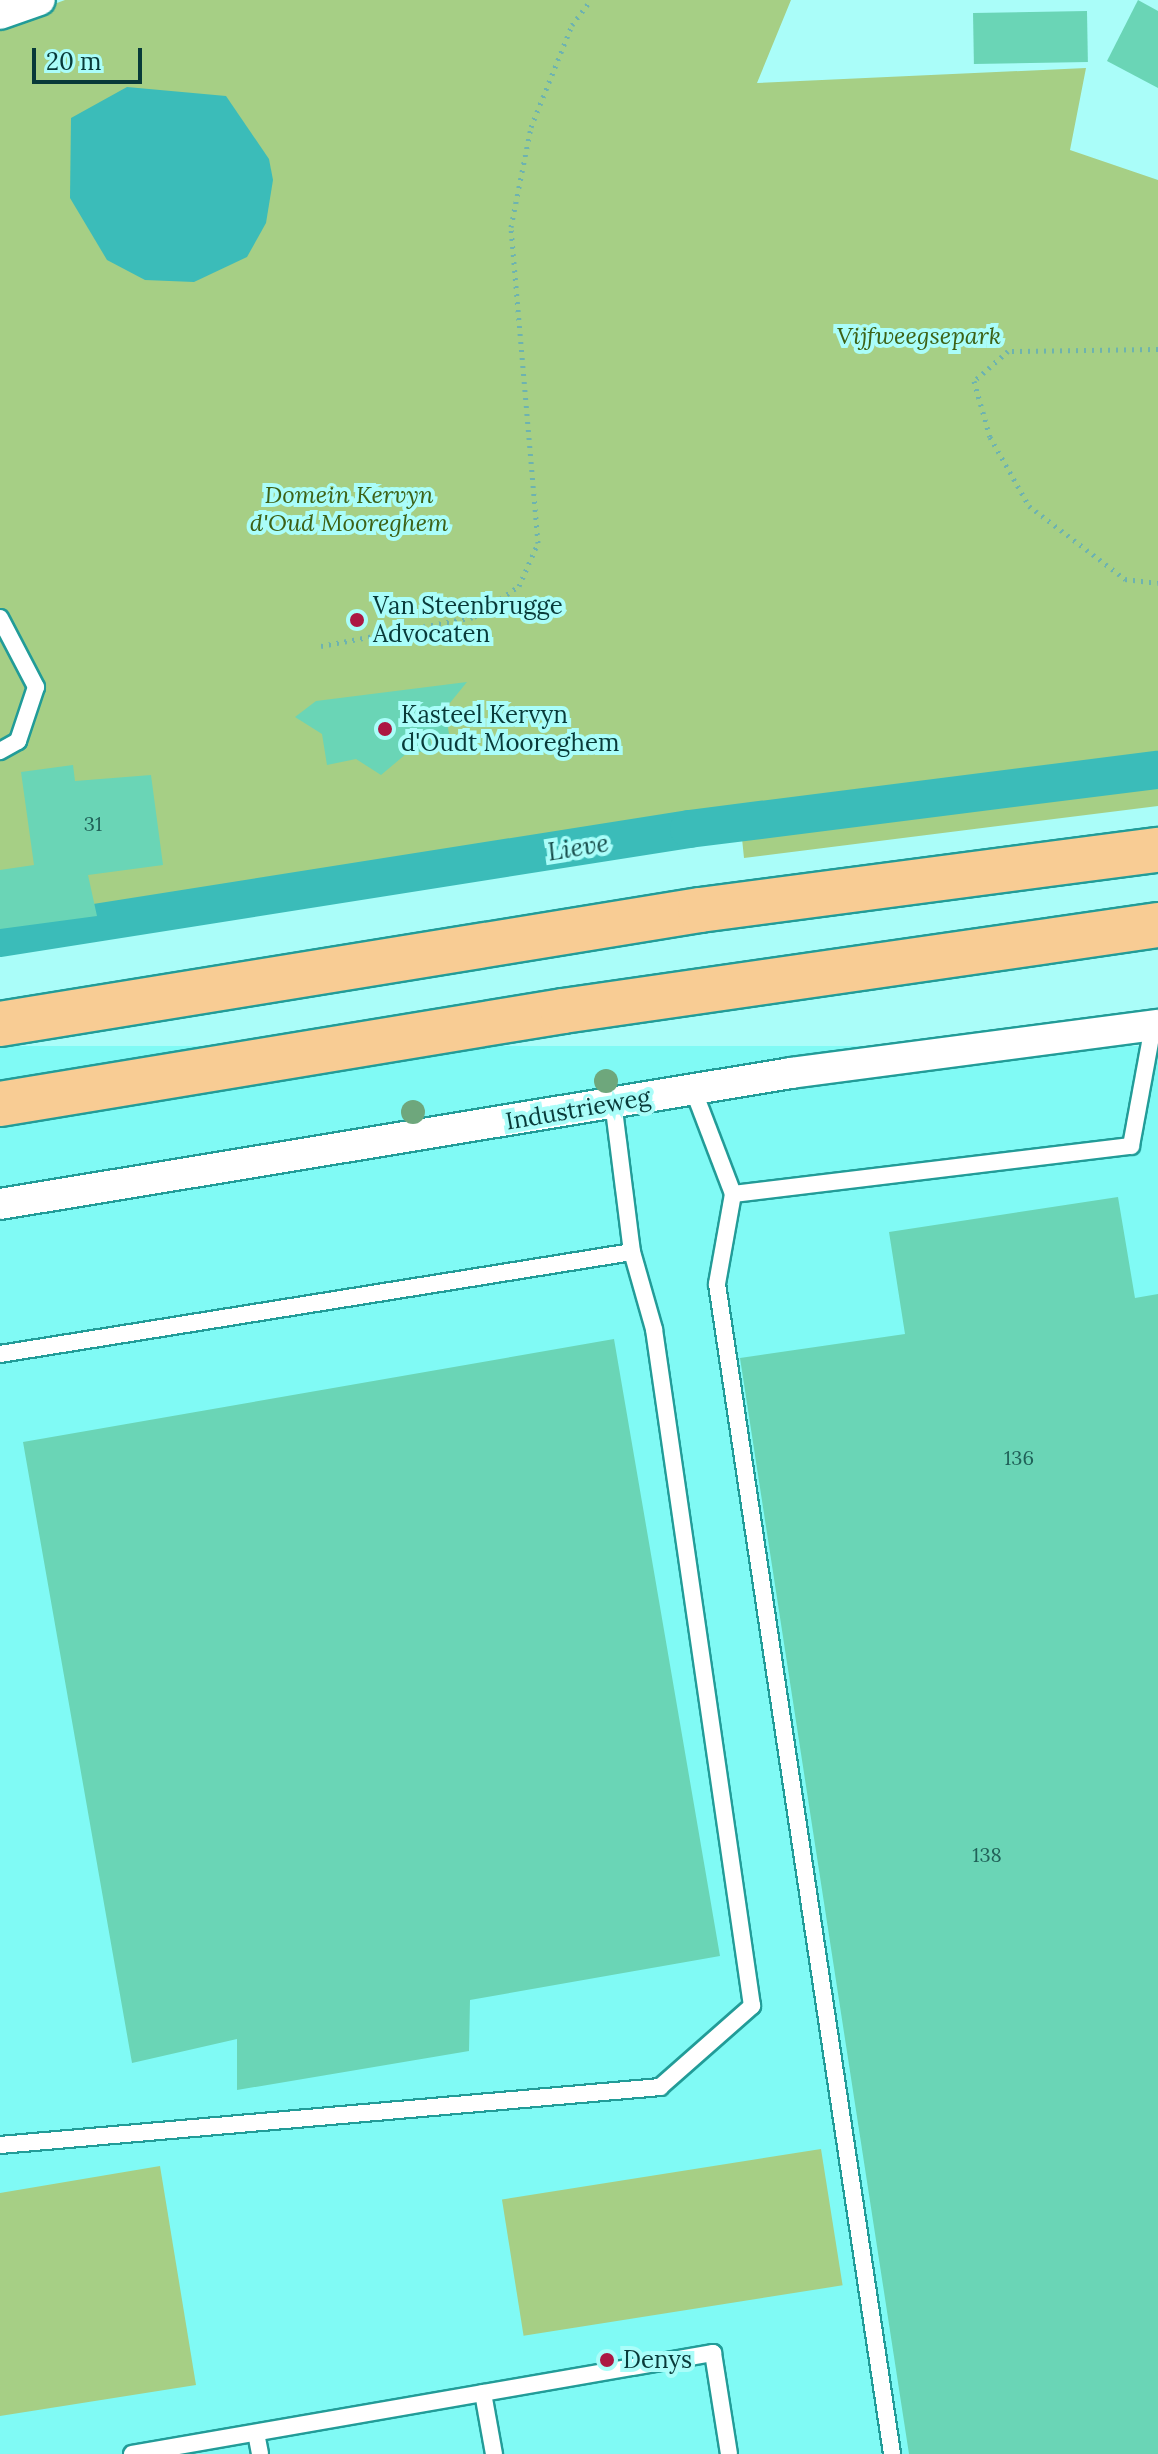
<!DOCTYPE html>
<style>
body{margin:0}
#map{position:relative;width:1158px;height:2454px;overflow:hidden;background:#aafdf9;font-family:Lora,serif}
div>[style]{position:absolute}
.built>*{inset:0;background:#80faf5;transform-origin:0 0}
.green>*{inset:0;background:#a6cf85;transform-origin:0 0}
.water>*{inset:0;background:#3bbcb9}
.canal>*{height:38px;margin:-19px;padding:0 19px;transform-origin:19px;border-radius:19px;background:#3bbcb9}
.building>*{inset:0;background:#6ad5b6;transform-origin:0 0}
.path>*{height:5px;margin-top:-2.5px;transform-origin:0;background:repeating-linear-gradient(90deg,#6db3b0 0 2px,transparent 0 8px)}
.roads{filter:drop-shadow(2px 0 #229c98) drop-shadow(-2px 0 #229c98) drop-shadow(0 2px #229c98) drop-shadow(0 -2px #229c98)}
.service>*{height:16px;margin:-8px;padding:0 8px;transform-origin:8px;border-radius:8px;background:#fff}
.minor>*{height:30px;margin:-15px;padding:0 15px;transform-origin:15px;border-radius:15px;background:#fff}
.trunk>*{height:44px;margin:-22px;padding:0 22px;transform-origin:22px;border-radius:22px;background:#f8cc94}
.trees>*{width:24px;height:24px;margin:-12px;border-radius:50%;background:#6ea77c}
.dots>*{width:22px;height:22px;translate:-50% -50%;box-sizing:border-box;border:4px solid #aafdf9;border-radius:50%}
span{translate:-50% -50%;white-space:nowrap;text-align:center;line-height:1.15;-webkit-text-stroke:8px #aafdf9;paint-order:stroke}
.number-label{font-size:20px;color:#206158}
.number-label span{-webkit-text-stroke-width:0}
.park-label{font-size:24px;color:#3d6115;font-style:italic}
.poi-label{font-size:24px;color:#083a39}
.left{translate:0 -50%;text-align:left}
.street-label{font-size:24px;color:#083a39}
.water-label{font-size:26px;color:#174d4b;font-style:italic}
.scale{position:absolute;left:32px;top:48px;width:110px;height:36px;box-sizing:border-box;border:4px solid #083a39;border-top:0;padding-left:10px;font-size:24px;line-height:28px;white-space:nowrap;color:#083a39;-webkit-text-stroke:6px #aafdf9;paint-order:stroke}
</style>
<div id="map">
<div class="built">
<i style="left:1158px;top:1046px;width:1408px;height:1172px;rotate:90deg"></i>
</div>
<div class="green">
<i style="clip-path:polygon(65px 0,791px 0,757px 83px,1086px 68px,1070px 150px,1158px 180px,1158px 806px,744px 858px,739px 809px,0 923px,0 24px)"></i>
<i style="left:821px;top:2149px;width:138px;height:323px;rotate:81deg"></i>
<i style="clip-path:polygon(160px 2166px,196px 2385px,0 2416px,0 2193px)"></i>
</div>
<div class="water">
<i style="clip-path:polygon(127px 87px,226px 96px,269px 159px,273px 180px,266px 223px,247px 257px,194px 282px,145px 280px,107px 260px,70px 198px,71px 118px)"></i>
</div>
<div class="canal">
<i style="left:0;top:938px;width:698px;rotate:-8.99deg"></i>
<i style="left:689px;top:829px;width:473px;rotate:-7.2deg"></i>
</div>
<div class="building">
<i style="clip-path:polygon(1138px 0,1158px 11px,1158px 88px,1107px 61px)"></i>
<i style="left:1087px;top:11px;width:51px;height:114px;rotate:89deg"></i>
<i style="clip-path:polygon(467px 682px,445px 709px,449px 734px,430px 737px,432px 750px,406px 754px,381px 775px,356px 759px,327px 765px,322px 734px,295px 717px,316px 701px)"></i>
<i style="clip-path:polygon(73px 765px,75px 781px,151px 775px,163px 865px,88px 875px,97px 916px,0 929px,0 870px,34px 865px,21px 772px)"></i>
<i style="clip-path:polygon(1118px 1197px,1135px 1298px,1158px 1294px,1158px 2454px,909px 2454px,740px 1358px,905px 1334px,889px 1232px)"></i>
<i style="clip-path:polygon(614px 1339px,720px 1956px,470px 2000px,469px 2051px,237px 2090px,237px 2039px,132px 2063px,23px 1442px)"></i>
</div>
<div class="path">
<i style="left:1158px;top:349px;width:150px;rotate:179.2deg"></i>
<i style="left:1008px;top:351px;width:45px;rotate:138.6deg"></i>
<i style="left:974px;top:381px;width:58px;rotate:74.1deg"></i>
<i style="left:990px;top:437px;width:79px;rotate:60.5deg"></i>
<i style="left:1029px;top:506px;width:121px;rotate:37.2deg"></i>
<i style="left:1125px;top:579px;width:33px;rotate:7deg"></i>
<i style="left:321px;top:646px;width:156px;rotate:-10.7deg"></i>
<i style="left:474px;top:617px;width:55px;rotate:-34.6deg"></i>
<i style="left:519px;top:586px;width:47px;rotate:-66.2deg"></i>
<i style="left:538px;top:543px;width:317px;rotate:-94.9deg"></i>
<i style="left:511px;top:227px;width:102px;rotate:-78.7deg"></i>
<i style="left:531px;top:127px;width:110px;rotate:-68.1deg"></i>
<i style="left:572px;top:25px;width:31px;rotate:-53deg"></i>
</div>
<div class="roads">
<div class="service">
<i style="left:0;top:618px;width:78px;rotate:62.4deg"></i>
<i style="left:36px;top:687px;width:57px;rotate:108.4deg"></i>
<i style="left:18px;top:741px;width:21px;rotate:151deg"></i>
<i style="left:693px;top:1089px;width:112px;rotate:69.1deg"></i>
<i style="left:733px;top:1194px;width:401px;rotate:-6.9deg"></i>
<i style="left:1131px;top:1146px;width:122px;rotate:-79.6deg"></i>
<i style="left:733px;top:1194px;width:91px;rotate:100.1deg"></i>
<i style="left:717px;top:1284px;width:1183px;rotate:81.49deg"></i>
<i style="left:0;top:1354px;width:640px;rotate:-9.17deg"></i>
<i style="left:632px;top:1252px;width:151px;rotate:-97.2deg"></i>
<i style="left:0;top:2145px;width:663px;rotate:-5.02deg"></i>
<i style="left:660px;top:2087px;width:123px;rotate:-41.4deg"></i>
<i style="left:752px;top:2006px;width:684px;rotate:-98.24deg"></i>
<i style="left:654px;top:1329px;width:80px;rotate:-105.9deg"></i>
<i style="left:483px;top:2393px;width:62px;rotate:79.8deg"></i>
<i style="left:256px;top:2433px;width:21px;rotate:79deg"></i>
<i style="left:132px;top:2454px;width:590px;rotate:-9.86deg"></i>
<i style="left:713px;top:2353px;width:102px;rotate:81deg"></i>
</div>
<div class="minor">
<i style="left:0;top:14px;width:42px;rotate:-19.3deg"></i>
<i style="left:0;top:1204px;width:802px;rotate:-9.4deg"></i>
<i style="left:791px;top:1073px;width:370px;rotate:-7.5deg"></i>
</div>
<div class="trunk">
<i style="left:0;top:1024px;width:709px;rotate:-9.25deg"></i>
<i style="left:700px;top:910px;width:462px;rotate:-7.5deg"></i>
<i style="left:0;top:1104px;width:571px;rotate:-9.38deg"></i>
<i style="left:563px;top:1011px;width:601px;rotate:-8.22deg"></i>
</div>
</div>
<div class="trees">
<i style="left:606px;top:1081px"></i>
<i style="left:413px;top:1112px"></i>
</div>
<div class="dots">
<i style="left:357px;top:620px;background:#ac1742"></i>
<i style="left:385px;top:729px;background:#ac1742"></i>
<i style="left:607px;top:2360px;background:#ac1742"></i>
</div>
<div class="number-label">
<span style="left:93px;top:823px">31</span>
<span style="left:1019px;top:1457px">136</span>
<span style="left:987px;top:1854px">138</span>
</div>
<div class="park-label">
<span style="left:919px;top:336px">Vijfweegsepark</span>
<span style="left:349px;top:509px">Domein Kervyn<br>d'Oud Mooreghem</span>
</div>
<div class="poi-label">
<span class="left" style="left:373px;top:620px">Van Steenbrugge<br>Advocaten</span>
<span class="left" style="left:401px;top:729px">Kasteel Kervyn<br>d'Oudt Mooreghem</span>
<span class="left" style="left:623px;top:2360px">Denys</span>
</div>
<div class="street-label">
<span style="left:578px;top:1109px;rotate:-10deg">Industrieweg</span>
</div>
<div class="water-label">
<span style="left:578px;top:847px;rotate:-9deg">Lieve</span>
</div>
<div class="scale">20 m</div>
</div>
